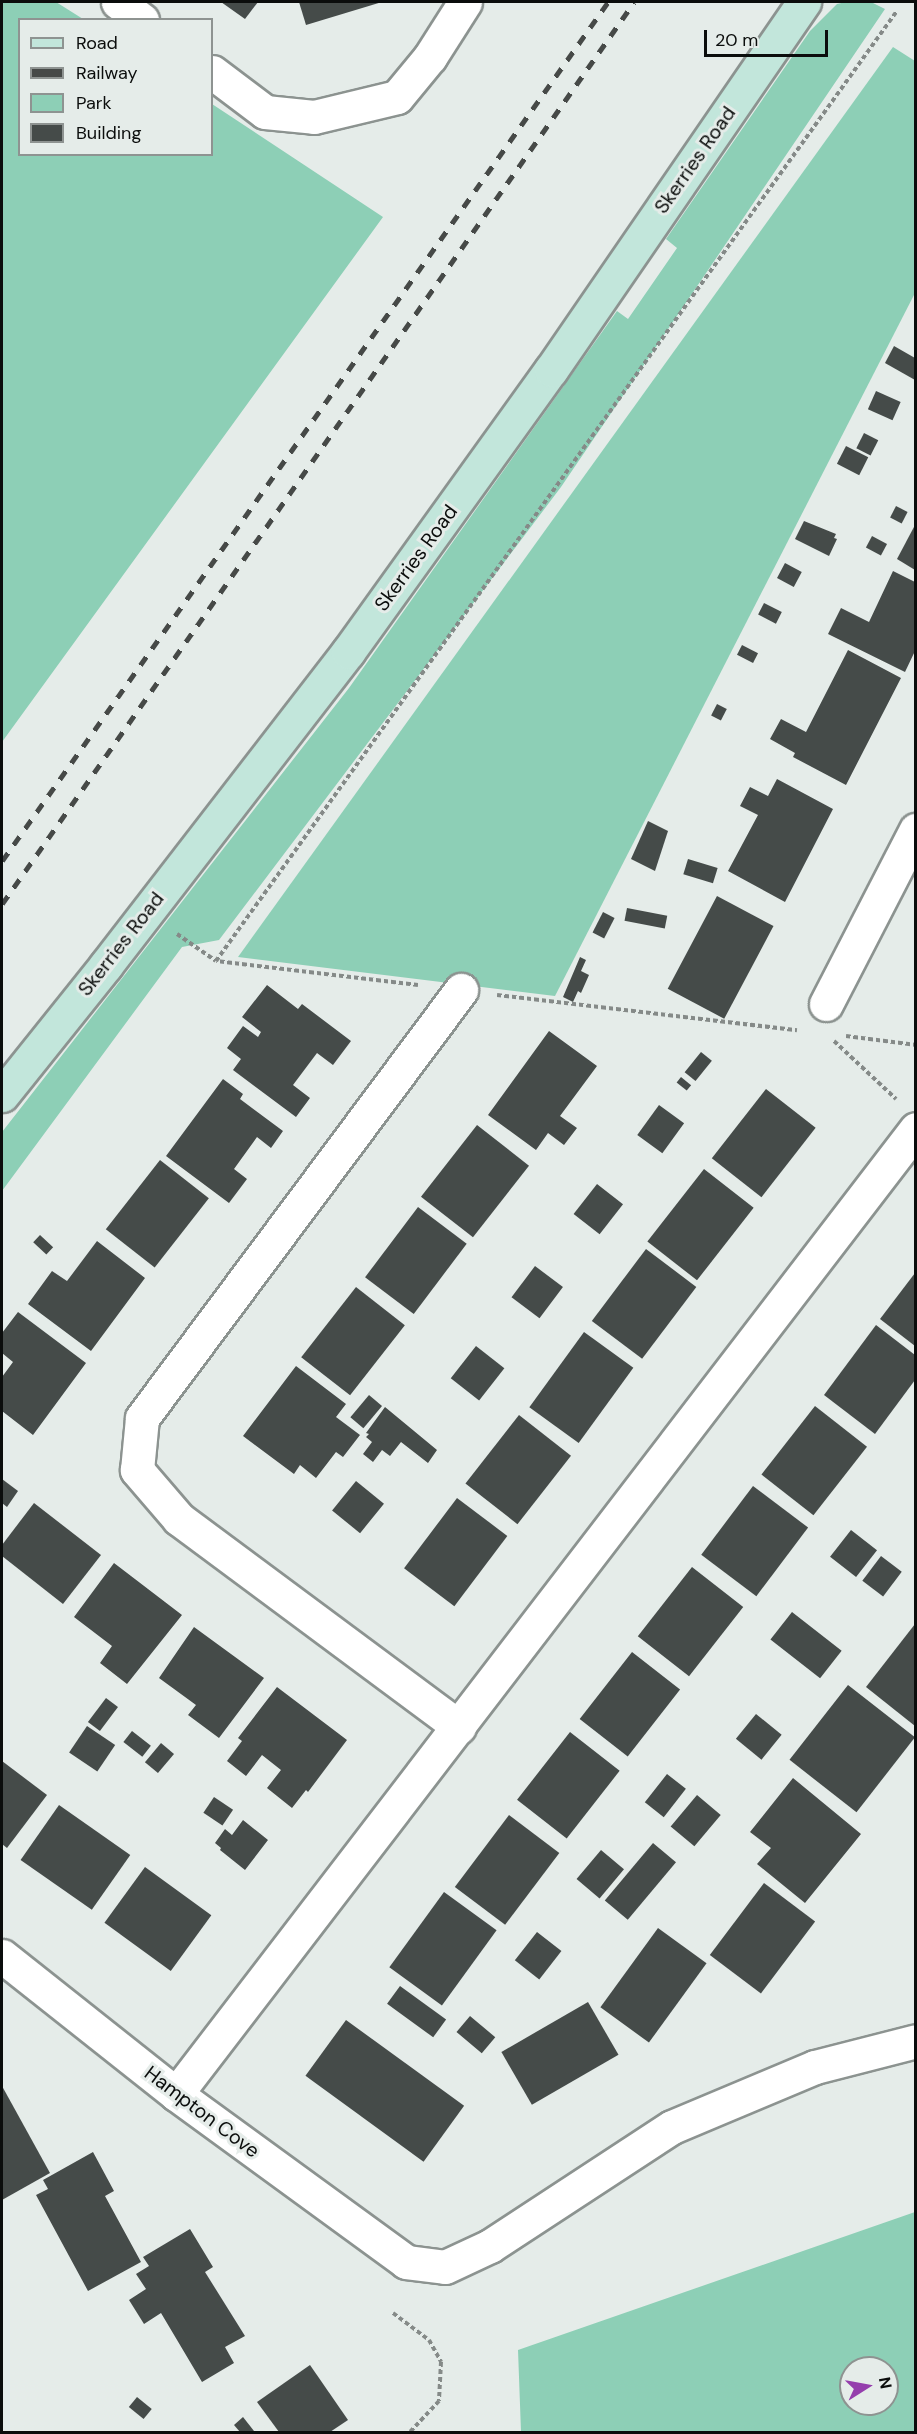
<!DOCTYPE html>
<style>
body{margin:0}
#map{position:relative;width:917px;height:2434px;overflow:hidden;background:#e5ece9;font-family:"DM Sans",sans-serif}
div>[style]{position:absolute}
.green>*{inset:0;background:#8dcfb6}
.building>*{inset:0;background:#454b49;transform-origin:0 0}
.path>*{height:4px;margin-top:-2px;transform-origin:0;background:repeating-linear-gradient(90deg,#858a88 0 4.5px,transparent 0 7.5px)}
.roads{filter:drop-shadow(2px 0 #8c9390) drop-shadow(-2px 0 #8c9390) drop-shadow(0 2px #8c9390) drop-shadow(0 -2px #8c9390)}
.street>*{height:33px;margin:-16.5px;padding:0 16.5px;transform-origin:16.5px;border-radius:16.5px;background:#fff}
.secondary>*{height:33px;margin:-16.5px;padding:0 16.5px;transform-origin:16.5px;border-radius:16.5px;background:#c2e6db}
.rail>*{height:4.5px;margin-top:-2.25px;transform-origin:0;background:repeating-linear-gradient(90deg,#464947 0 10px,transparent 0 20px)}
span{translate:-50% -50%;white-space:nowrap;text-align:center;line-height:1.15;-webkit-text-stroke:6px #e5ece9;paint-order:stroke}
.street-label{font-size:20px;color:#0b0d0c}
.frame{position:absolute;inset:0;border:3px solid #0b0d0c;pointer-events:none}
.legend{position:absolute;left:18px;top:18px;width:195px;height:138px;box-sizing:border-box;background:#e5ece9;border:2px solid #8e9391;margin:0;padding:8px 10px;list-style:none;font-size:18px;color:#0b0d0c}
.legend li{display:flex;align-items:center;gap:12px;height:30px}
.legend b{width:30px;border:2px solid #8e9391}
.north{position:absolute;left:839px;top:2356px;width:60px;height:60px;box-sizing:border-box;background:#e5ece9;border:2px solid #8e9391;border-radius:50%;rotate:79deg;font-size:16px;font-weight:700;line-height:24px;text-align:center;color:#0b0d0c}
.north::after{content:'';display:block;margin:auto;width:21px;height:27px;background:#953fad;clip-path:polygon(50% 0,100% 100%,50% 72%,0 100%)}
.scale{position:absolute;left:704px;top:30px;width:124px;height:27px;box-sizing:border-box;border:3px solid #0b0d0c;border-top:0;padding-left:8px;font-size:18px;line-height:21px;white-space:nowrap;color:#0b0d0c;-webkit-text-stroke:4px #e5ece9;paint-order:stroke}
</style>
<div id="map">
<div class="green">
<i style="clip-path:polygon(2px 2px,56px 2px,83px 19px,20px 20px,20px 154px,212px 154px,212px 104px,383px 217px,2px 742px)"></i>
<i style="clip-path:polygon(846px 2px,871px 2px,885px 9px,561px 487px,219px 940px,182px 947px,2px 1191px,2px 1132px,349px 688px,617px 311px,628px 319px,677px 248px,666px 239px,810px 31px,837px 4px)"></i>
<i style="clip-path:polygon(893px 47px,915px 61px,915px 293px,555px 996px,238px 957px)"></i>
<i style="clip-path:polygon(evenodd,915px 2212px,915px 2432px,521px 2432px,518px 2350px,915px 2212px,851px 2368px,887px 2368px,887px 2404px,851px 2404px,851px 2368px)"></i>
</div>
<div class="building">
<i style="clip-path:polygon(221px 2px,258px 2px,245px 19px)"></i>
<i style="clip-path:polygon(299px 2px,382px 2px,306px 25px)"></i>
<i style="clip-path:polygon(894px 346px,915px 358px,915px 380px,885px 363px)"></i>
<i style="left:876px;top:391px;width:27px;height:20px;rotate:24deg"></i>
<i style="left:864px;top:433px;width:16px;height:17px;rotate:27deg"></i>
<i style="left:846px;top:446px;width:25px;height:20px;rotate:27deg"></i>
<i style="left:896px;top:506px;width:13px;height:13px;rotate:27deg"></i>
<i style="clip-path:polygon(804px 521px,836px 534px,834px 538px,837px 539px,829px 556px,795px 539px)"></i>
<i style="clip-path:polygon(915px 525px,915px 570px,897px 559px)"></i>
<i style="left:872px;top:536px;width:17px;height:13px;rotate:28deg"></i>
<i style="left:785px;top:563px;width:19px;height:17px;rotate:28deg"></i>
<i style="clip-path:polygon(893px 571px,915px 582px,915px 651px,905px 672px,828px 634px,841px 608px,869px 622px)"></i>
<i style="left:764px;top:603px;width:20px;height:13px;rotate:27deg"></i>
<i style="left:742px;top:645px;width:18px;height:11px;rotate:27deg"></i>
<i style="clip-path:polygon(848px 650px,901px 678px,846px 785px,793px 757px,795px 753px,770px 739px,781px 719px,806px 732px)"></i>
<i style="left:717px;top:704px;width:11px;height:13px;rotate:27deg"></i>
<i style="clip-path:polygon(777px 779px,833px 809px,785px 902px,728px 871px,758px 815px,740px 806px,750px 787px,768px 796px)"></i>
<i style="clip-path:polygon(648px 821px,668px 831px,655px 871px,631px 859px)"></i>
<i style="left:688px;top:859px;width:31px;height:16px;rotate:17deg"></i>
<i style="left:717px;top:896px;width:64px;height:105px;rotate:28deg"></i>
<i style="left:627px;top:908px;width:41px;height:13px;rotate:11deg"></i>
<i style="left:603px;top:912px;width:13px;height:23px;rotate:27deg"></i>
<i style="clip-path:polygon(580px 957px,586px 960px,581px 971px,589px 975px,581px 993px,578px 991px,573px 1002px,563px 997px)"></i>
<i style="clip-path:polygon(267px 985px,298px 1009px,302px 1004px,351px 1041px,333px 1065px,317px 1053px,293px 1085px,310px 1098px,296px 1117px,233px 1070px,241px 1059px,227px 1048px,243px 1026px,258px 1037px,261px 1032px,242px 1017px)"></i>
<i style="clip-path:polygon(549px 1031px,597px 1066px,560px 1116px,577px 1128px,564px 1145px,548px 1133px,536px 1150px,488px 1115px)"></i>
<i style="left:701px;top:1052px;width:14px;height:26px;rotate:39deg"></i>
<i style="left:681px;top:1077px;width:13px;height:7px;rotate:39deg"></i>
<i style="clip-path:polygon(223px 1079px,243px 1094px,240px 1099px,283px 1131px,271px 1148px,257px 1137px,234px 1169px,247px 1179px,229px 1203px,166px 1156px)"></i>
<i style="left:766px;top:1089px;width:63px;height:88px;rotate:38deg"></i>
<i style="left:659px;top:1105px;width:31px;height:37px;rotate:36deg"></i>
<i style="left:477px;top:1125px;width:66px;height:91px;rotate:38deg"></i>
<i style="left:160px;top:1160px;width:62px;height:88px;rotate:38deg"></i>
<i style="left:704px;top:1169px;width:63px;height:92px;rotate:38deg"></i>
<i style="left:597px;top:1184px;width:33px;height:38px;rotate:38deg"></i>
<i style="left:418px;top:1207px;width:61px;height:88px;rotate:37deg"></i>
<i style="left:40px;top:1235px;width:18px;height:10px;rotate:43deg"></i>
<i style="clip-path:polygon(97px 1241px,145px 1278px,91px 1351px,28px 1304px,52px 1271px,67px 1281px)"></i>
<i style="left:646px;top:1249px;width:63px;height:90px;rotate:37deg"></i>
<i style="left:535px;top:1266px;width:35px;height:39px;rotate:37deg"></i>
<i style="clip-path:polygon(915px 1273px,915px 1346px,880px 1319px)"></i>
<i style="left:356px;top:1287px;width:62px;height:89px;rotate:38deg"></i>
<i style="clip-path:polygon(18px 1312px,86px 1363px,33px 1435px,2px 1411px,2px 1377px,13px 1362px,2px 1353px,2px 1333px)"></i>
<i style="clip-path:polygon(876px 1325px,915px 1355px,915px 1380px,875px 1434px,824px 1395px)"></i>
<i style="left:584px;top:1332px;width:61px;height:93px;rotate:36deg"></i>
<i style="left:476px;top:1346px;width:36px;height:41px;rotate:38deg"></i>
<i style="clip-path:polygon(296px 1366px,346px 1404px,336px 1417px,360px 1435px,343px 1457px,336px 1452px,316px 1478px,300px 1465px,294px 1474px,243px 1436px)"></i>
<i style="left:369px;top:1395px;width:17px;height:29px;rotate:40deg"></i>
<i style="left:815px;top:1406px;width:66px;height:87px;rotate:38deg"></i>
<i style="clip-path:polygon(385px 1407px,437px 1450px,428px 1463px,401px 1442px,390px 1456px,382px 1450px,373px 1462px,363px 1454px,372px 1442px,366px 1437px,369px 1434px,366px 1433px)"></i>
<i style="left:519px;top:1415px;width:66px;height:87px;rotate:38deg"></i>
<i style="clip-path:polygon(2px 1479px,18px 1491px,7px 1507px,2px 1503px)"></i>
<i style="left:356px;top:1481px;width:36px;height:38px;rotate:39deg"></i>
<i style="left:753px;top:1486px;width:69px;height:86px;rotate:37deg"></i>
<i style="left:457px;top:1498px;width:63px;height:88px;rotate:37deg"></i>
<i style="clip-path:polygon(34px 1503px,101px 1555px,63px 1604px,2px 1556px,2px 1545px)"></i>
<i style="left:851px;top:1530px;width:33px;height:34px;rotate:38deg"></i>
<i style="left:881px;top:1556px;width:26px;height:31px;rotate:37deg"></i>
<i style="clip-path:polygon(114px 1563px,182px 1615px,127px 1684px,100px 1663px,112px 1646px,74px 1617px)"></i>
<i style="left:692px;top:1567px;width:65px;height:88px;rotate:38deg"></i>
<i style="left:792px;top:1612px;width:63px;height:35px;rotate:38deg"></i>
<i style="clip-path:polygon(915px 1624px,915px 1726px,866px 1687px)"></i>
<i style="clip-path:polygon(194px 1627px,264px 1678px,219px 1738px,188px 1715px,196px 1705px,159px 1678px)"></i>
<i style="left:632px;top:1652px;width:61px;height:85px;rotate:38deg"></i>
<i style="left:848px;top:1685px;width:85px;height:95px;rotate:38deg"></i>
<i style="clip-path:polygon(277px 1687px,347px 1740px,308px 1792px,306px 1790px,292px 1808px,267px 1788px,281px 1770px,262px 1755px,246px 1776px,227px 1761px,242px 1741px,238px 1738px)"></i>
<i style="left:106px;top:1698px;width:15px;height:30px;rotate:37deg"></i>
<i style="left:756px;top:1714px;width:33px;height:32px;rotate:39deg"></i>
<i style="left:87px;top:1726px;width:34px;height:32px;rotate:34deg"></i>
<i style="left:132px;top:1731px;width:24px;height:14px;rotate:38deg"></i>
<i style="left:570px;top:1732px;width:63px;height:86px;rotate:38deg"></i>
<i style="left:161px;top:1743px;width:17px;height:25px;rotate:40deg"></i>
<i style="clip-path:polygon(2px 1761px,47px 1795px,7px 1848px,2px 1844px)"></i>
<i style="left:667px;top:1774px;width:24px;height:36px;rotate:38deg"></i>
<i style="clip-path:polygon(793px 1778px,861px 1834px,805px 1903px,757px 1864px,771px 1848px,750px 1832px)"></i>
<i style="left:697px;top:1795px;width:31px;height:41px;rotate:40deg"></i>
<i style="left:214px;top:1797px;width:23px;height:19px;rotate:34deg"></i>
<i style="left:59px;top:1805px;width:87px;height:67px;rotate:35deg"></i>
<i style="left:509px;top:1815px;width:63px;height:90px;rotate:37deg"></i>
<i style="clip-path:polygon(243px 1820px,268px 1840px,245px 1870px,220px 1850px,221px 1848px,215px 1843px,225px 1829px,232px 1835px)"></i>
<i style="left:653px;top:1843px;width:30px;height:75px;rotate:40deg"></i>
<i style="left:601px;top:1850px;width:30px;height:38px;rotate:40deg"></i>
<i style="left:145px;top:1867px;width:82px;height:69px;rotate:36deg"></i>
<i style="left:764px;top:1883px;width:64px;height:90px;rotate:37deg"></i>
<i style="left:444px;top:1892px;width:65px;height:93px;rotate:36deg"></i>
<i style="left:658px;top:1928px;width:60px;height:98px;rotate:36deg"></i>
<i style="left:537px;top:1932px;width:31px;height:36px;rotate:38deg"></i>
<i style="left:400px;top:1986px;width:57px;height:22px;rotate:36deg"></i>
<i style="left:588px;top:2002px;width:61px;height:100px;rotate:60deg"></i>
<i style="left:470px;top:2016px;width:33px;height:21px;rotate:40deg"></i>
<i style="left:346px;top:2020px;width:146px;height:69px;rotate:36deg"></i>
<i style="clip-path:polygon(2px 2086px,50px 2173px,2px 2200px)"></i>
<i style="clip-path:polygon(93px 2152px,114px 2191px,105px 2196px,141px 2262px,88px 2291px,36px 2195px,48px 2189px,43px 2180px)"></i>
<i style="clip-path:polygon(190px 2229px,213px 2267px,205px 2272px,245px 2336px,225px 2347px,234px 2363px,202px 2382px,161px 2313px,144px 2324px,129px 2300px,146px 2289px,136px 2274px,149px 2266px,143px 2257px)"></i>
<i style="clip-path:polygon(310px 2365px,348px 2420px,330px 2432px,279px 2432px,257px 2402px)"></i>
<i style="left:137px;top:2397px;width:19px;height:13px;rotate:39deg"></i>
<i style="clip-path:polygon(243px 2417px,254px 2431px,253px 2432px,240px 2432px,234px 2425px)"></i>
</div>
<div class="path">
<i style="left:177px;top:934px;width:47px;rotate:34.7deg"></i>
<i style="left:418px;top:985px;width:203px;rotate:-173.2deg"></i>
<i style="left:216px;top:961px;width:1169px;rotate:-54.37deg"></i>
<i style="left:497px;top:995px;width:302px;rotate:6.7deg"></i>
<i style="left:846px;top:1036px;width:71px;rotate:7.3deg"></i>
<i style="left:834px;top:1041px;width:85px;rotate:43.1deg"></i>
<i style="left:393px;top:2313px;width:45px;rotate:36.9deg"></i>
<i style="left:429px;top:2340px;width:25px;rotate:61deg"></i>
<i style="left:441px;top:2362px;width:39px;rotate:93deg"></i>
<i style="left:439px;top:2401px;width:42px;rotate:133.1deg"></i>
</div>
<div class="roads">
<div class="street">
<i style="left:118px;top:2px;width:30px;rotate:37deg"></i>
<i style="left:212px;top:72px;width:66px;rotate:37deg"></i>
<i style="left:265px;top:112px;width:49px;rotate:5.8deg"></i>
<i style="left:314px;top:117px;width:85px;rotate:-13.5deg"></i>
<i style="left:397px;top:97px;width:52px;rotate:-50.5deg"></i>
<i style="left:430px;top:57px;width:65px;rotate:-57.5deg"></i>
<i style="left:826px;top:1004px;width:196px;rotate:-62.7deg"></i>
<i style="left:459px;top:1727px;width:349px;rotate:-143.4deg"></i>
<i style="left:179px;top:1519px;width:65px;rotate:-130.6deg"></i>
<i style="left:137px;top:1470px;width:52px;rotate:-84.5deg"></i>
<i style="left:142px;top:1418px;width:534px;rotate:-53.3deg"></i>
<i style="left:2px;top:1956px;width:222px;rotate:38.4deg"></i>
<i style="left:176px;top:2094px;width:285px;rotate:36.1deg"></i>
<i style="left:406px;top:2262px;width:39px;rotate:7deg"></i>
<i style="left:445px;top:2267px;width:50px;rotate:-25deg"></i>
<i style="left:490px;top:2246px;width:217px;rotate:-33.2deg"></i>
<i style="left:672px;top:2127px;width:155px;rotate:-22.8deg"></i>
<i style="left:815px;top:2067px;width:104px;rotate:-14.4deg"></i>
<i style="left:176px;top:2094px;width:1216px;rotate:-52.52deg"></i>
</div>
<div class="secondary">
<i style="left:2px;top:1095px;width:166px;rotate:-51.3deg"></i>
<i style="left:106px;top:965px;width:396px;rotate:-52.3deg"></i>
<i style="left:348px;top:652px;width:347px;rotate:-54.3deg"></i>
<i style="left:551px;top:370px;width:447px;rotate:-55.5deg"></i>
</div>
</div>
<div class="rail">
<i style="left:2px;top:861px;width:1051px;rotate:-54.8deg"></i>
<i style="left:2px;top:904px;width:1101px;rotate:-54.98deg"></i>
</div>
<div class="street-label">
<span style="left:695px;top:160px;rotate:-55deg">Skerries Road</span>
<span style="left:416px;top:558px;rotate:-54deg">Skerries Road</span>
<span style="left:121px;top:944px;rotate:-52deg">Skerries Road</span>
<span style="left:202px;top:2112px;rotate:37deg">Hampton Cove</span>
</div>
<div class="frame"></div>
<ul class="legend">
<li><b style="height:8px;background:#c2e6db"></b>Road</li>
<li><b style="height:8px;background:#464947"></b>Railway</li>
<li><b style="height:16px;background:#8dcfb6"></b>Park</li>
<li><b style="height:16px;background:#454b49"></b>Building</li>
</ul>
<div class="north">N</div>
<div class="scale">20 m</div>
</div>
